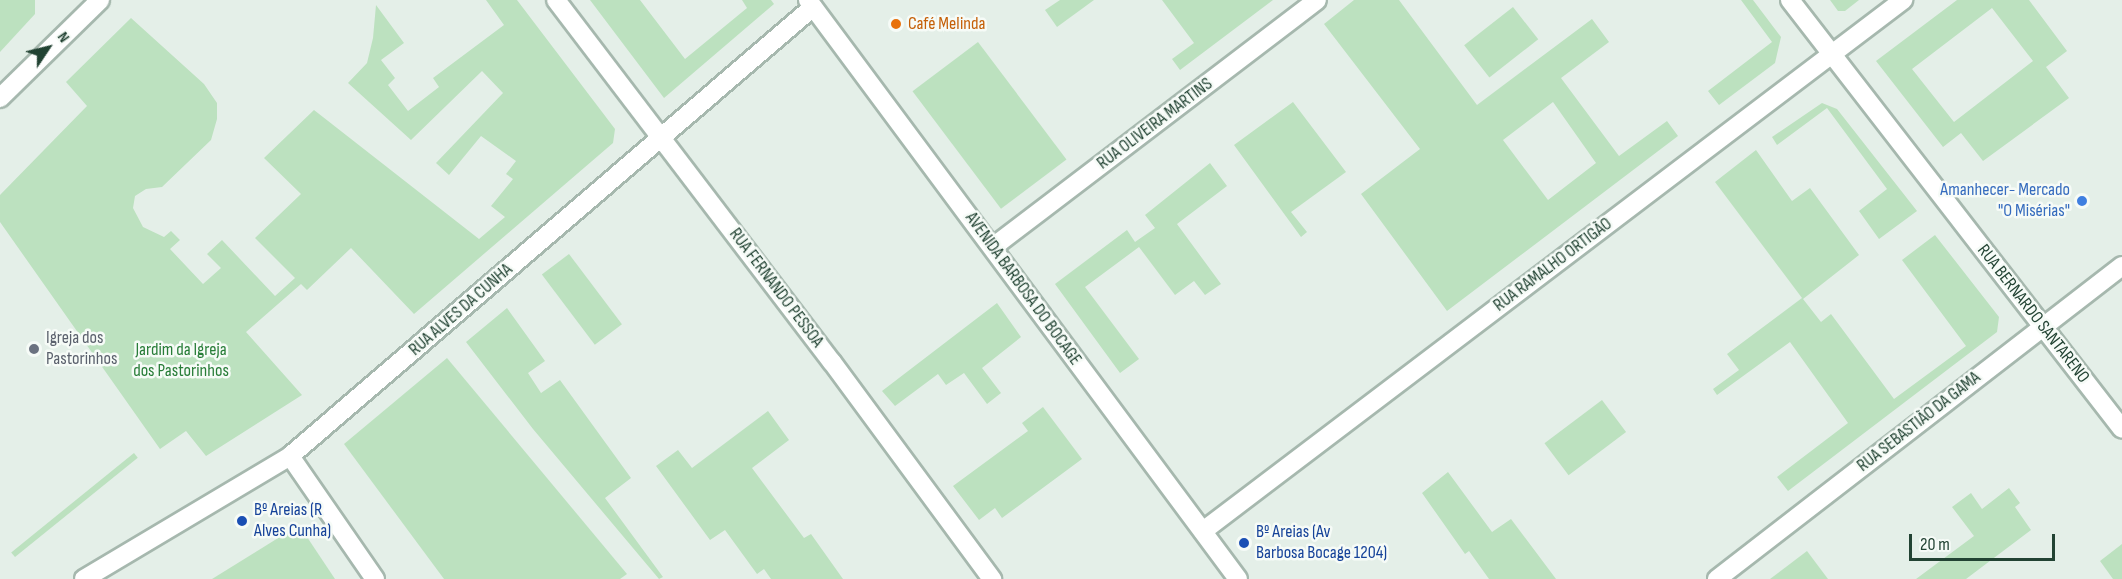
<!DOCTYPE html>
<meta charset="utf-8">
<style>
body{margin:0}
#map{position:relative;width:2122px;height:579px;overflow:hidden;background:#e4efe8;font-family:"Sofia Sans Condensed",sans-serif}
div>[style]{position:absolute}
.green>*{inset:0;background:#bce1bf;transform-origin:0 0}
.roads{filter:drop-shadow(2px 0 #a6b8ae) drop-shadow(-2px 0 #a6b8ae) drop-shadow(0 2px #a6b8ae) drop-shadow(0 -2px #a6b8ae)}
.minor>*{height:18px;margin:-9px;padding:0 9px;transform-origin:9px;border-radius:9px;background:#fff}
.dots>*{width:16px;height:16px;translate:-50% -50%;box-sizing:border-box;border:3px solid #f6fbf7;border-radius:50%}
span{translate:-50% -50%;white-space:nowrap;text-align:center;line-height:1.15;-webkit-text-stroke:5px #f6fbf7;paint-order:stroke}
.food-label{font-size:18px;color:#c56008}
.left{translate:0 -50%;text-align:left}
.street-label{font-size:18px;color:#224333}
.shop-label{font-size:18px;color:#366cbe}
.right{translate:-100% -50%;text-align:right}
.worship-label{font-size:18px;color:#5b616d}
.park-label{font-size:18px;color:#287d38}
.transit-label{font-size:18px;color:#164399}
.north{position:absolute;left:18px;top:18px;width:60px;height:60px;-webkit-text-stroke:4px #f6fbf7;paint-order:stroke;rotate:55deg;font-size:16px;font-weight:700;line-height:24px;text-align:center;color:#224333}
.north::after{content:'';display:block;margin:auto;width:21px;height:27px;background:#224333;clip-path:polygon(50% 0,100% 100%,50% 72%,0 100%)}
.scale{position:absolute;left:1909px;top:534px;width:146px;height:27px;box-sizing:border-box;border:3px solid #224333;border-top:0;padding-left:8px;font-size:18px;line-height:21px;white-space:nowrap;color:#224333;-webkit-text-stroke:4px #f6fbf7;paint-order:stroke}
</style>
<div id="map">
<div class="green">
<i style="clip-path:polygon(0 0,35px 0,35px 14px,0 52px)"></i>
<i style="clip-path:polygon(486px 0,517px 0,615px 129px,613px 143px,414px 314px,351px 248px,307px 290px,301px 284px,246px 332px,302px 395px,206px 456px,186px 431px,160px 449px,0 222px,0 195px,87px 106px,66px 82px,131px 18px,204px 84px,217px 103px,217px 119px,211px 140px,162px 187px,146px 189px,135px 196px,133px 208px,143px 227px,164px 237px,171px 231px,180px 240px,170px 249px,203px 284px,221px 268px,207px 254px,222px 240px,275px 296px,295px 278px,255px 238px,301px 194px,264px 158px,314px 110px,479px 239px,505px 217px,491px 206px,513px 179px,506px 174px,516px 161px,481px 136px,449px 175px,436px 163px,503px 93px,482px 71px,411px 140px,348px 83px,367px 63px,373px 38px,376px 5px,404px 43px,381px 60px,395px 78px,388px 85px,408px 111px,439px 87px,433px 78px,504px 25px)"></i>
<i style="clip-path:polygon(590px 0,640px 0,685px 59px,747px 8px,742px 0,771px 0,774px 4px,664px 98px)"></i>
<i style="clip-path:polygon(1060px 0,1094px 0,1057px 27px,1045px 10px)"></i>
<i style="clip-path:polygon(1162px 0,1273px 0,1180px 70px,1172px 59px,1194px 43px)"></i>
<i style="clip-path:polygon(evenodd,1354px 0,1399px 0,1477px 105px,1592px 19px,1609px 42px,1561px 78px,1619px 156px,1667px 121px,1678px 136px,1447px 311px,1361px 194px,1420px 149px,1324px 24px,1354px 0,1553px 102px,1596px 163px,1548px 200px,1503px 140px,1553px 102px)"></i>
<i style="clip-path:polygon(1741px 0,1753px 0,1781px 37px,1775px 63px,1719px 105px,1708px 91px,1772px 42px)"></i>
<i style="clip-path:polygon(1830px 0,1859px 0,1845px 11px,1838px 11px)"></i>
<i style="clip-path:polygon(evenodd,1957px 0,2029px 0,2067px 51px,2046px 67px,2069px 98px,1983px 161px,1961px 133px,1943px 147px,1876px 61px,1957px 0,1992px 8px,2033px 61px,1954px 122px,1912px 69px,1992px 8px)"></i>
<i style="left:1513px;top:7px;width:41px;height:62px;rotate:52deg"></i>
<i style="left:978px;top:42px;width:147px;height:82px;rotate:53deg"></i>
<i style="clip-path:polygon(1293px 102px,1346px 172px,1291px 212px,1307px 232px,1301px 237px,1234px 145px)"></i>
<i style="clip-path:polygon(1822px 103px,1837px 109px,1917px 211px,1879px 239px,1859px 211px,1887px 189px,1827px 108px,1777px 145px,1772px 137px)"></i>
<i style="clip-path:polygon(1756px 150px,1792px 201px,1810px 188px,1859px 255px,1803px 299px,1821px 322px,1831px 314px,1894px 399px,1966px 346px,1902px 260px,1935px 235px,1999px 317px,1997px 332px,1788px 491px,1777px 477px,1848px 423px,1790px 342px,1717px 395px,1713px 389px,1739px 370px,1727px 354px,1802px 298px,1715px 182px)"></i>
<i style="clip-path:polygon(1210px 163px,1227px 186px,1177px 224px,1221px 284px,1205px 295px,1194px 281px,1175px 295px,1139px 247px,1085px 287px,1139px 359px,1120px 373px,1055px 284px,1127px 230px,1135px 242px,1155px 228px,1145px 215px)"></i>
<i style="left:569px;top:254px;width:88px;height:34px;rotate:53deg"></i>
<i style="clip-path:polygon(997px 303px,1021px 337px,982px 368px,1001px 393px,987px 404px,964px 373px,946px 385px,938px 374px,895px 406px,882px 391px)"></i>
<i style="clip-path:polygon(507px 308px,545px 361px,528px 373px,541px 393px,560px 380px,631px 478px,605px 498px,663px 577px,659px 579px,533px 429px,466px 342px)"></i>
<i style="clip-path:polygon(447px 358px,627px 574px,620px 579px,444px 579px,344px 444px)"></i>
<i style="left:1602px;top:400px;width:40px;height:72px;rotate:53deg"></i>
<i style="clip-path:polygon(1043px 407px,1082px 459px,1002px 518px,995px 508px,979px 520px,953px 486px,1028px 431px,1022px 423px)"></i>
<i style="clip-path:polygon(768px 411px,789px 440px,752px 468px,804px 538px,811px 534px,843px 579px,771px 579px,764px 569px,757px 574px,725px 530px,710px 540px,656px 466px,678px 450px,692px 468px)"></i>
<i style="left:134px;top:453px;width:6px;height:158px;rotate:51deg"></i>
<i style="clip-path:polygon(1448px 472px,1492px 532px,1511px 519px,1556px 579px,1489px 579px,1469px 551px,1465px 554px,1422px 493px)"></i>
<i style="clip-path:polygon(2009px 488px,2020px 503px,2015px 507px,2031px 530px,1966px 579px,1916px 579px,1974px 536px,1952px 507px,1971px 493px,1982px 509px)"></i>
<i style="clip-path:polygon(299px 525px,335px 579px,212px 579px)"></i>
<i style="clip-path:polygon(2122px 544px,2122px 579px,2113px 579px,2100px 561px)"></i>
<i style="clip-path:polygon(1807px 551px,1828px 579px,1770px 579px)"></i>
</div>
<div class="roads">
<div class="minor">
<i style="left:556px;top:0;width:455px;rotate:52.7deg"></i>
<i style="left:832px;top:362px;width:270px;rotate:53.6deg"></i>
<i style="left:808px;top:0;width:721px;rotate:53.4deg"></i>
<i style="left:1790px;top:0;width:542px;rotate:52.26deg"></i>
<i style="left:0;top:98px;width:140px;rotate:-44.4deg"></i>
<i style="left:993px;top:247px;width:407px;rotate:-37.3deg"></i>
<i style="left:290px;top:456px;width:150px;rotate:55.4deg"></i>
<i style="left:1203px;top:531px;width:879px;rotate:-37.18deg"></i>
<i style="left:84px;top:579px;width:240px;rotate:-30.8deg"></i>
<i style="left:290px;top:456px;width:689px;rotate:-40.65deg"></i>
<i style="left:1717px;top:579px;width:512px;rotate:-37.7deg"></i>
</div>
</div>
<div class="dots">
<i style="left:896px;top:24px;background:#e8710a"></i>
<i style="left:2082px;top:201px;background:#3f7fe0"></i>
<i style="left:34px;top:349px;background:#6b7280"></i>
<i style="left:242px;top:521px;background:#1a4fb4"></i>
<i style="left:1244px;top:543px;background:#1a4fb4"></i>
</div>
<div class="food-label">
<span class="left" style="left:908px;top:24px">Café Melinda</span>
</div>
<div class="street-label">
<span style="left:1155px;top:124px;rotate:-37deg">RUA OLIVEIRA MARTINS</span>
<span style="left:1553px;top:265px;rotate:-37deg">RUA RAMALHO ORTIGÃO</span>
<span style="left:776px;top:288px;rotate:53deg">RUA FERNANDO PESSOA</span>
<span style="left:1023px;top:289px;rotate:54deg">AVENIDA BARBOSA DO BOCAGE</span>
<span style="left:461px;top:310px;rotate:-41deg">RUA ALVES DA CUNHA</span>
<span style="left:2033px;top:314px;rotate:52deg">RUA BERNARDO SANTARENO</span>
<span style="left:1919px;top:422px;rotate:-38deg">RUA SEBASTIÃO DA GAMA</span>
</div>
<div class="shop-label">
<span class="right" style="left:2070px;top:201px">Amanhecer- Mercado<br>"O Misérias"</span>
</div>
<div class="worship-label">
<span class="left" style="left:46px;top:349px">Igreja dos<br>Pastorinhos</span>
</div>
<div class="park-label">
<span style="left:181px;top:361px">Jardim da Igreja<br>dos Pastorinhos</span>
</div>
<div class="transit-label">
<span class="left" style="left:254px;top:521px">Bº Areias (R<br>Alves Cunha)</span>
<span class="left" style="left:1256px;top:543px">Bº Areias (Av<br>Barbosa Bocage 1204)</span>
</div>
<div class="north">N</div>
<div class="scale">20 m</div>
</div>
